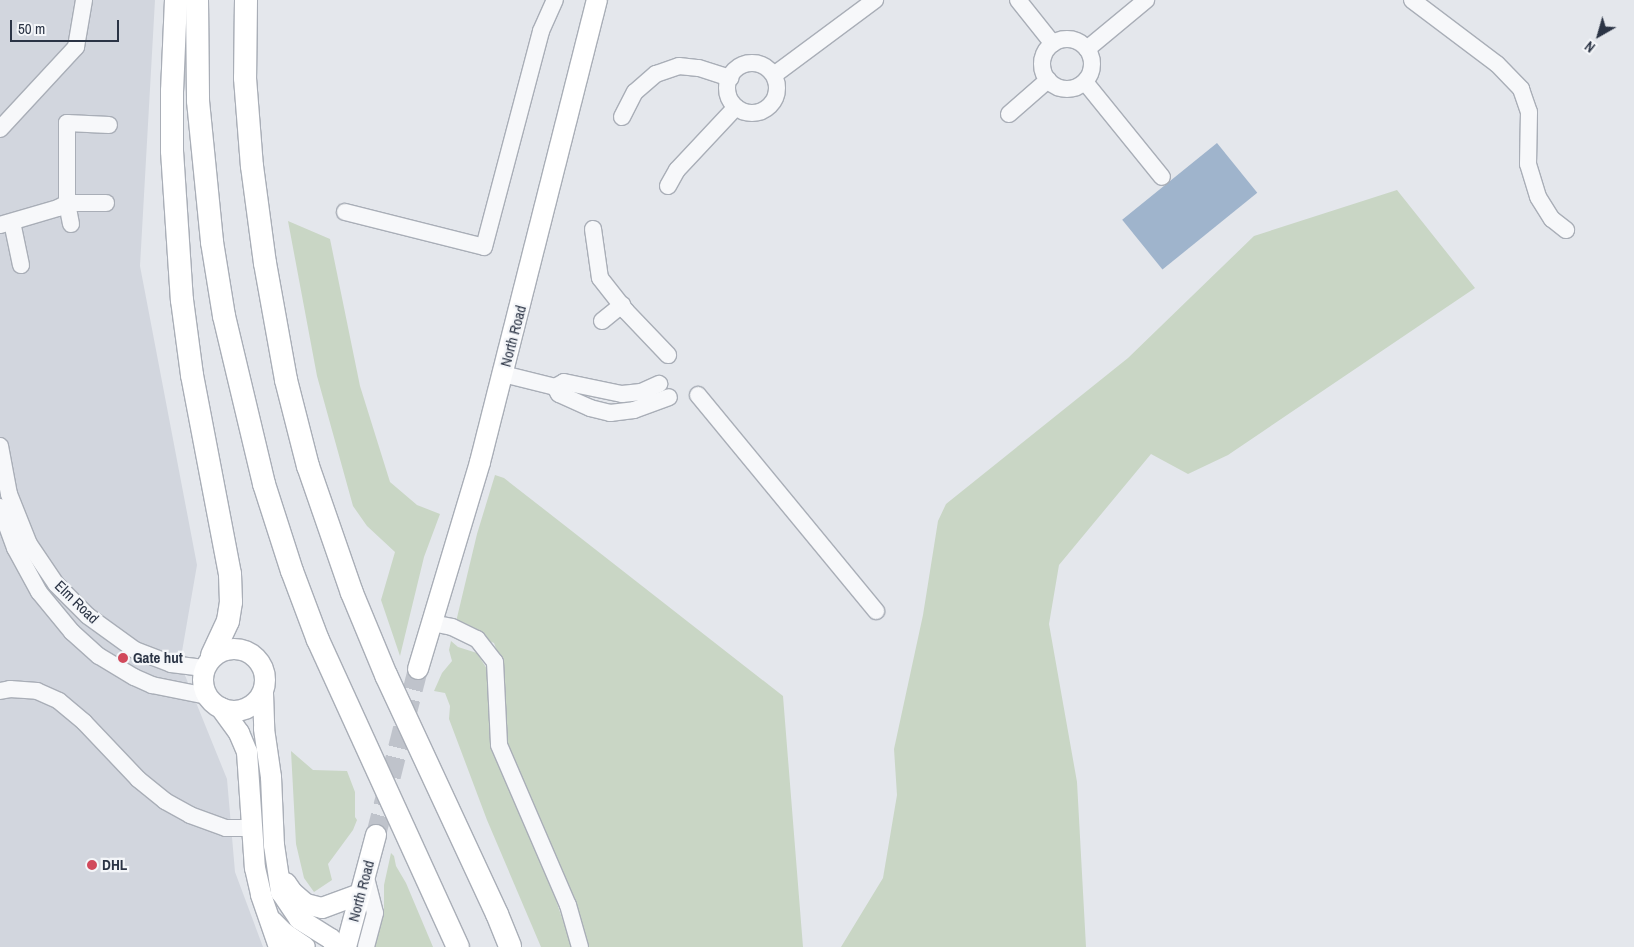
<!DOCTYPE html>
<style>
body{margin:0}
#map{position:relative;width:1634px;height:947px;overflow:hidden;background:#e4e7ec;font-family:"Archivo Narrow",sans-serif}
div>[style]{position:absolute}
.built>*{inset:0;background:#d2d6de}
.green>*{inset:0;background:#c9d6c5}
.water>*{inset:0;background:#9fb4cc;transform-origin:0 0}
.major-tunnel>*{height:20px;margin-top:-10px;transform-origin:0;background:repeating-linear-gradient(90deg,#bfc3cb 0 20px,transparent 0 30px)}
.roads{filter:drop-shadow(1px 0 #a9aeb7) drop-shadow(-1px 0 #a9aeb7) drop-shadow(0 1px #a9aeb7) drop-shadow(0 -1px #a9aeb7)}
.minor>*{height:16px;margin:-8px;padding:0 8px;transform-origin:8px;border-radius:8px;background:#f7f8fa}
.minor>.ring{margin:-8px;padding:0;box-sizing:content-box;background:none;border:16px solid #f7f8fa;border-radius:50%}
.major>*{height:20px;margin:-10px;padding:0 10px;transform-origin:10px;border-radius:10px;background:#fff}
.major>.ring{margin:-10px;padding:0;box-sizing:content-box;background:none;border:20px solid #fff;border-radius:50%}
.highway>*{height:22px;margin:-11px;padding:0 11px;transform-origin:11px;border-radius:11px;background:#fff}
.dots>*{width:14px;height:14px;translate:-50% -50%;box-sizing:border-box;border:2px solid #f4f6f9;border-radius:50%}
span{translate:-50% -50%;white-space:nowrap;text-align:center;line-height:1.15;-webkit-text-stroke:4.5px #f4f6f9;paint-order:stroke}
.street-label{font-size:15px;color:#2b3445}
.poi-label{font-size:15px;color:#2b3445;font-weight:700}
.left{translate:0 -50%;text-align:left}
.north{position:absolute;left:1574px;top:10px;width:50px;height:50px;-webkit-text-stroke:4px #f4f6f9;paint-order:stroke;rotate:218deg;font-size:14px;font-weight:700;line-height:20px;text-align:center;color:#2b3445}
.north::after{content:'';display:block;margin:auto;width:18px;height:22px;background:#2b3445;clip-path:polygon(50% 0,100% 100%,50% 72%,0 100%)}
.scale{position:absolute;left:10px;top:20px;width:109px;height:22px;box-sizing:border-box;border:2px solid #2b3445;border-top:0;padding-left:6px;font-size:15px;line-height:18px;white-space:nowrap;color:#2b3445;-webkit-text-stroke:4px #f4f6f9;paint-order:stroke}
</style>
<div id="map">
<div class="built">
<i style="clip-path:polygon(0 0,155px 0,140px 266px,197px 565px,180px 663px,227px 779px,235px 872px,263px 947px,0 947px)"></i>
</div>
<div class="green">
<i style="clip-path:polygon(1397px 190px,1475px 288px,1228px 455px,1188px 474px,1151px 454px,1059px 565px,1049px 624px,1077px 782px,1086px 947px,841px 947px,883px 878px,897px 795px,894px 749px,923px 615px,938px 521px,946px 504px,1128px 358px,1254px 236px)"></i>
<i style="clip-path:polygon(288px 221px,330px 239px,360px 386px,390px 482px,417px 505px,440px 514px,424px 557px,400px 656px,381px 600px,395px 552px,367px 526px,353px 506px,317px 376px)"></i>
<i style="clip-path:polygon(495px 475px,504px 478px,783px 696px,803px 947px,585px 947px,506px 746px,501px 663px,494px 643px,455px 626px,477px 534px)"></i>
<i style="clip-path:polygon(451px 641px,458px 647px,477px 653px,487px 669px,490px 708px,572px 947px,541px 947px,487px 820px,449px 719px,450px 706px,445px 693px,434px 691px,442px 673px,452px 661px,449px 650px)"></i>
<i style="clip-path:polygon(291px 751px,313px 770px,347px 771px,355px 792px,355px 817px,357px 820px,353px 830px,328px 864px,332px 880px,314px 892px,304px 878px,296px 844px)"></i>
<i style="clip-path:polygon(391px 853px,394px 856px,396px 866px,406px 883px,433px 947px,374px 947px,384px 910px,384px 885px)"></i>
</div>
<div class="water">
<i style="left:1217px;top:143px;width:64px;height:122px;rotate:51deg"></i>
</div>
<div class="major-tunnel">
<i style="left:376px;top:835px;width:171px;rotate:-75.8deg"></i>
</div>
<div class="roads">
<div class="minor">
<i style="left:1018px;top:0;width:56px;rotate:51.5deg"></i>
<i style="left:1412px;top:0;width:106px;rotate:37deg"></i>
<i style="left:1497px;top:64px;width:35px;rotate:46deg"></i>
<i style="left:1521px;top:89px;width:24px;rotate:71deg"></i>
<i style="left:1529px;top:112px;width:52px;rotate:91.1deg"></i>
<i style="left:1528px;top:164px;width:34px;rotate:73deg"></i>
<i style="left:1538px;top:197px;width:26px;rotate:58deg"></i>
<i style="left:1552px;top:219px;width:18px;rotate:38deg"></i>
<i class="ring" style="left:1042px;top:39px;width:34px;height:34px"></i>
<i style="left:1087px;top:49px;width:77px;rotate:-39.7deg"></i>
<i class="ring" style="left:727px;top:63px;width:34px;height:34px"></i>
<i style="left:774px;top:75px;width:126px;rotate:-36.6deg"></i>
<i style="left:1085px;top:82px;width:122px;rotate:51deg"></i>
<i style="left:1009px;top:114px;width:52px;rotate:-41.1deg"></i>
<i style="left:622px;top:117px;width:28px;rotate:-63deg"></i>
<i style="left:635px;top:92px;width:28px;rotate:-41deg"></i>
<i style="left:656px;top:74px;width:24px;rotate:-19deg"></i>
<i style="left:679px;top:66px;width:20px;rotate:6deg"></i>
<i style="left:699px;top:68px;width:33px;rotate:18deg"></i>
<i style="left:0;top:129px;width:112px;rotate:-47.2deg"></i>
<i style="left:76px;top:47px;width:48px;rotate:-80.3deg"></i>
<i style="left:668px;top:186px;width:18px;rotate:-61deg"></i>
<i style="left:677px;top:170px;width:86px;rotate:-46.9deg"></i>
<i style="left:345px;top:212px;width:143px;rotate:14.1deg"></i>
<i style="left:484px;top:247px;width:223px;rotate:-75.2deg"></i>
<i style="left:541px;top:31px;width:34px;rotate:-66deg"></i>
<i style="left:12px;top:222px;width:44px;rotate:78.2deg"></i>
<i style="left:71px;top:224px;width:21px;rotate:-101deg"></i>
<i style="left:67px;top:203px;width:80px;rotate:-90deg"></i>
<i style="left:67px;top:123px;width:42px;rotate:2.7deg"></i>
<i style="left:0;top:225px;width:60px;rotate:-16.3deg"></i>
<i style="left:58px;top:208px;width:10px;rotate:-29deg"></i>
<i style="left:67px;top:203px;width:39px"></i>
<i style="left:593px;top:229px;width:49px;rotate:81.9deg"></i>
<i style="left:600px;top:278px;width:42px;rotate:51.8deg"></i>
<i style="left:626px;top:311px;width:61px;rotate:46.3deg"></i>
<i style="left:602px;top:321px;width:26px;rotate:-39deg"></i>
<i style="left:503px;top:374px;width:54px;rotate:14deg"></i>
<i style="left:555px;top:387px;width:10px;rotate:-29deg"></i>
<i style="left:564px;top:382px;width:59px;rotate:11.7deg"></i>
<i style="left:622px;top:394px;width:19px;rotate:-6deg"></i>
<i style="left:641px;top:392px;width:20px;rotate:-24deg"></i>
<i style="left:555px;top:387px;width:8px;rotate:60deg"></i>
<i style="left:559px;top:394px;width:34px;rotate:24deg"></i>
<i style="left:590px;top:408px;width:21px;rotate:14deg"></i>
<i style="left:610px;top:413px;width:24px;rotate:-7deg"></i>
<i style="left:634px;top:410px;width:37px;rotate:-20deg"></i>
<i style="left:698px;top:395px;width:280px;rotate:50.5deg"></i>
<i style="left:0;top:446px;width:49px;rotate:79.4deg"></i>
<i style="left:9px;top:494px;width:54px;rotate:68.2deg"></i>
<i style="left:29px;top:544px;width:48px;rotate:56deg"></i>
<i style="left:56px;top:584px;width:45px;rotate:45deg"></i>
<i style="left:88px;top:616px;width:58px;rotate:35.9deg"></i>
<i style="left:135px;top:650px;width:39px;rotate:21deg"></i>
<i style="left:171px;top:664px;width:33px;rotate:7deg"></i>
<i style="left:0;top:507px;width:44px;rotate:69.9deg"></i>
<i style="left:15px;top:548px;width:50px;rotate:61.4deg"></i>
<i style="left:39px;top:592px;width:52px;rotate:50.5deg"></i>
<i style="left:72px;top:632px;width:36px;rotate:42deg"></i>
<i style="left:99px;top:656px;width:41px;rotate:31deg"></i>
<i style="left:134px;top:677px;width:20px;rotate:24deg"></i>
<i style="left:152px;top:685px;width:56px;rotate:11.3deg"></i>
<i style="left:432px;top:623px;width:20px;rotate:11deg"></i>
<i style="left:452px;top:627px;width:28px;rotate:26deg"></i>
<i style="left:477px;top:639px;width:29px;rotate:52deg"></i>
<i style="left:495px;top:662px;width:83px;rotate:87.2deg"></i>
<i style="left:499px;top:745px;width:174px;rotate:66.7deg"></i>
<i style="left:568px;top:905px;width:44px;rotate:74.1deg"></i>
<i style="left:0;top:691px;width:10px;rotate:-11deg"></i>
<i style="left:10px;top:689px;width:27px;rotate:4deg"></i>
<i style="left:37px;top:691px;width:24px;rotate:24deg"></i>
<i style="left:59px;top:701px;width:33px;rotate:40deg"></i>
<i style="left:84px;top:722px;width:79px;rotate:46.5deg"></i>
<i style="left:138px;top:779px;width:35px;rotate:39deg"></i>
<i style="left:165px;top:801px;width:29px;rotate:29deg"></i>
<i style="left:190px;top:815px;width:38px;rotate:20deg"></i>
<i style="left:226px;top:828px;width:25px"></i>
<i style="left:365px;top:874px;width:40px;rotate:75.6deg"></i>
<i style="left:375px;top:913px;width:35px;rotate:105deg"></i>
</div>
<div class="major">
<i class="ring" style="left:203px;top:649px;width:42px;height:42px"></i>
<i style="left:418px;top:669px;width:216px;rotate:-73.3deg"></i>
<i style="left:480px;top:462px;width:477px;rotate:-75.8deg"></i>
<i style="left:263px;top:693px;width:36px;rotate:88deg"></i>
<i style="left:264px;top:729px;width:49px;rotate:81.7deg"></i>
<i style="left:271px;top:777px;width:68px;rotate:87.5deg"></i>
<i style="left:274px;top:845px;width:48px;rotate:81.5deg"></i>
<i style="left:281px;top:892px;width:32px;rotate:56deg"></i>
<i style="left:299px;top:919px;width:38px;rotate:32deg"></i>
<i style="left:331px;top:939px;width:10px;rotate:53deg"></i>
<i style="left:221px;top:708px;width:31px;rotate:54deg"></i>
<i style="left:239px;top:733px;width:21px;rotate:67deg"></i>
<i style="left:247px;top:752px;width:116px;rotate:86.1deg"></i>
<i style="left:255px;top:868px;width:28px;rotate:77deg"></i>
<i style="left:261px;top:895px;width:55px;rotate:70.9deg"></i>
<i style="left:286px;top:883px;width:11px;rotate:56deg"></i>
<i style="left:292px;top:892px;width:18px;rotate:41deg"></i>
<i style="left:306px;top:904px;width:16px;rotate:14deg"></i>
<i style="left:322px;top:908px;width:40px;rotate:-20.2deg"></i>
<i style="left:272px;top:921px;width:17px;rotate:45deg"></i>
<i style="left:284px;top:933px;width:25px;rotate:34deg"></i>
<i style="left:346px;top:947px;width:116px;rotate:-75deg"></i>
</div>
<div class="highway">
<i style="left:176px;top:0;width:91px;rotate:92.5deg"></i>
<i style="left:172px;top:91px;width:60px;rotate:90deg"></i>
<i style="left:172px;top:151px;width:149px;rotate:86.2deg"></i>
<i style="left:182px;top:300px;width:76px;rotate:82.4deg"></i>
<i style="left:192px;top:375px;width:203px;rotate:79.2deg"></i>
<i style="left:230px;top:574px;width:28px;rotate:88deg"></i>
<i style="left:231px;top:602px;width:19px;rotate:99deg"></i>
<i style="left:228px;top:621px;width:38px;rotate:115deg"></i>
<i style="left:197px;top:0;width:101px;rotate:89.4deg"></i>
<i style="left:198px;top:101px;width:142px;rotate:84.3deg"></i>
<i style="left:212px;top:242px;width:75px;rotate:80.8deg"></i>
<i style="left:224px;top:316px;width:173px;rotate:76.6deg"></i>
<i style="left:264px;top:484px;width:91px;rotate:72.2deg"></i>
<i style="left:292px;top:571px;width:74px;rotate:69.4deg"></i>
<i style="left:318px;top:640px;width:337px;rotate:65.5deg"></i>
<i style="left:246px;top:0;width:78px;rotate:90.7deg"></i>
<i style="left:245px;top:78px;width:88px;rotate:85.5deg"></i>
<i style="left:252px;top:166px;width:98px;rotate:82.4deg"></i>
<i style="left:265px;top:263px;width:119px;rotate:79.8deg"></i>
<i style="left:286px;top:380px;width:89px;rotate:75.7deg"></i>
<i style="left:308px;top:466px;width:134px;rotate:70.9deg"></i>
<i style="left:352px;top:593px;width:89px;rotate:67.5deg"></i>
<i style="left:386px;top:675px;width:264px;rotate:65.1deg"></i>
<i style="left:497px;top:914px;width:35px;rotate:68deg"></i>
</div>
</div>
<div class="dots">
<i style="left:123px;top:658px;background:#d1495b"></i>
<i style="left:92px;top:865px;background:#d1495b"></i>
</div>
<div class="street-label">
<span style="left:513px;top:336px;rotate:-75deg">North Road</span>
<span style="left:77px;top:602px;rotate:44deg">Elm Road</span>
<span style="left:361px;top:891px;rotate:-75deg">North Road</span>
</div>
<div class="poi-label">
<span class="left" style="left:133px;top:658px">Gate hut</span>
<span class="left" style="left:102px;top:865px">DHL</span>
</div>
<div class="north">N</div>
<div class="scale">50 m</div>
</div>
